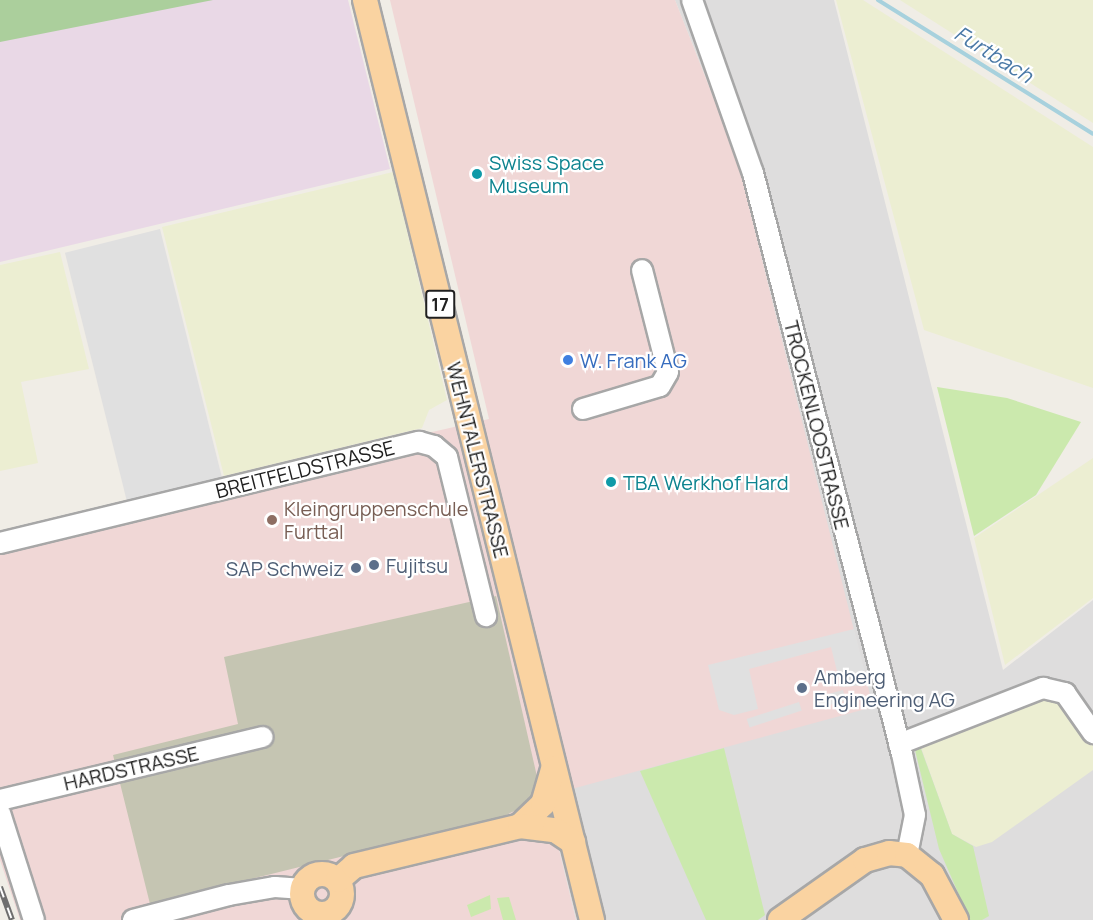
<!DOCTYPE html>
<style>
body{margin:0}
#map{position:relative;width:1093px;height:920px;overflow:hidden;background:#f0ede6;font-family:Manrope,sans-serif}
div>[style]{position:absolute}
.residential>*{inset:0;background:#dedddd}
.commercial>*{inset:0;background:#f0d7d6}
.industrial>*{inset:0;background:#e9d8e6}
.construction>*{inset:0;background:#c5c5b2}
.farmland>*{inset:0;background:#eceed2}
.grass>*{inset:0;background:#cbe9ad}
.forest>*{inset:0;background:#abcf9c}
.parking>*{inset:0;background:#e0e0e0;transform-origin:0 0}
.stream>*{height:4px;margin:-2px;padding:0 2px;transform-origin:2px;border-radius:2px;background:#a7d1dd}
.roads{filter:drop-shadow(2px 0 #a7a7a7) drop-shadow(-2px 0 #a7a7a7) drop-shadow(0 2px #a7a7a7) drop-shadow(0 -2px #a7a7a7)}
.minor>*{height:20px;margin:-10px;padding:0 10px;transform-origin:10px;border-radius:10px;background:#fff}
.major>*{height:24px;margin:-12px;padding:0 12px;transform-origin:12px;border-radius:12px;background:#fad3a1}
.major>.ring{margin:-12px;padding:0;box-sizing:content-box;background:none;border:24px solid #fad3a1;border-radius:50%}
.rail>*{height:6px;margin-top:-3px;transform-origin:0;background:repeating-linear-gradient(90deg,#fff 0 11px,#6e6e6e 0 22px);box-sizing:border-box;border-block:2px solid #6e6e6e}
.dots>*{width:16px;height:16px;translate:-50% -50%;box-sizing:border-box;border:3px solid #fff;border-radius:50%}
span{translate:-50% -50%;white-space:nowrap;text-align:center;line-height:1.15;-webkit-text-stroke:4.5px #fff;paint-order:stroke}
.shield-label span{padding:2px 4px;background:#fff;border:2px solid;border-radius:4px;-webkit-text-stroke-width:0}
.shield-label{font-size:18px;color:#202020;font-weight:700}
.culture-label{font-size:20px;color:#0d838f}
.left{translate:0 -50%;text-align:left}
.shop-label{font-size:20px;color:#366cbe}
.street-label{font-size:20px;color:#202020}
.education-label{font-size:20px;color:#785e54}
.service-label{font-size:20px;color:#4e5e75}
.right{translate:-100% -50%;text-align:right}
.water-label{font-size:21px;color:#4a79a6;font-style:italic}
</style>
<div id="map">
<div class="residential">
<i style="clip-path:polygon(675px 0,834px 0,1003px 670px,1093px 600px,1093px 920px,576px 920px,546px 796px,736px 155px)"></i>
</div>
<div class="commercial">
<i style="clip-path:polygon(390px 0,675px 0,736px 155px,873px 707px,546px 796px,576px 920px,20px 920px,0 860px,0 531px,489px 419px)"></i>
</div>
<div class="industrial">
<i style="clip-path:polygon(208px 0,348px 0,390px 169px,0 262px,0 41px)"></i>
</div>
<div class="construction">
<i style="clip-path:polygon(496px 596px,538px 781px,527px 805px,502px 817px,150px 904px,113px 755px,238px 724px,224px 657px)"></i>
</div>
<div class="farmland">
<i style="clip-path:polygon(836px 0,863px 0,1093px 147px,1093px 388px,924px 330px)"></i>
<i style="clip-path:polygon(900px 0,1093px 0,1093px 123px)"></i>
<i style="clip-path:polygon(393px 172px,447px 400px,429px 410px,422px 428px,224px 476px,162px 227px)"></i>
<i style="clip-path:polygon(60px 252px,89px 369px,21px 382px,38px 463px,0 471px,0 265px)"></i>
<i style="clip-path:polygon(1093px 458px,1093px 598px,1005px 665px,974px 538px)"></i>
<i style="clip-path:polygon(1048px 693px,1056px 696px,1093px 746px,1093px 770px,992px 842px,976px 847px,952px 834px,920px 745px)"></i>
</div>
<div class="grass">
<i style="clip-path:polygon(937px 387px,1007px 398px,1081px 422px,1036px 495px,974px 536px)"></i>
<i style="clip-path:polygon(920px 746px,952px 834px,973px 846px,989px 916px,982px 920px,970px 920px,939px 849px,915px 750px)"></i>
<i style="clip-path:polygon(724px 748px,765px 915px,758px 920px,706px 920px,640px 771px)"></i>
<i style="clip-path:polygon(490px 895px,491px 909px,471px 917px,467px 905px)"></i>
<i style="clip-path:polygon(509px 897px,516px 920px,503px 920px,497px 898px)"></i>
</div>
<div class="forest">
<i style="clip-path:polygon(0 0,213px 0,0 42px)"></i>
</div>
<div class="parking">
<i style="left:160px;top:229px;width:256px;height:98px;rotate:76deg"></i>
<i style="clip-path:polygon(854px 629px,868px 685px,841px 687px,831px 647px,749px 669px,758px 709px,734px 715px,719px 710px,708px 665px)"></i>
<i style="left:843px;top:690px;width:11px;height:29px;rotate:75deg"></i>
<i style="left:799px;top:702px;width:9px;height:55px;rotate:72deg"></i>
</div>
<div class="stream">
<i style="left:878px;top:0;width:253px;rotate:31.9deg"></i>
</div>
<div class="roads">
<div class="minor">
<i style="left:692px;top:0;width:183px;rotate:70.6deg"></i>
<i style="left:753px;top:173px;width:600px;rotate:75.62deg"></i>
<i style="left:902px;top:754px;width:62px;rotate:78deg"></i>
<i style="left:915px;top:815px;width:41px;rotate:101.3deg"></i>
<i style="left:583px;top:409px;width:80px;rotate:-16.6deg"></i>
<i style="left:660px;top:386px;width:16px;rotate:-60deg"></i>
<i style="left:668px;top:372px;width:105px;rotate:-104.3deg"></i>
<i style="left:0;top:543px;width:431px;rotate:-13.6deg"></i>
<i style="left:419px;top:442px;width:16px;rotate:15deg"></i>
<i style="left:434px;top:446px;width:17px;rotate:40deg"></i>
<i style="left:447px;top:457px;width:164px;rotate:76.2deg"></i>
<i style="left:899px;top:744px;width:155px;rotate:-21.3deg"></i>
<i style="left:1043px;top:688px;width:23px;rotate:13deg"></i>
<i style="left:1065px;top:693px;width:49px;rotate:55deg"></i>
<i style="left:0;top:800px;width:270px;rotate:-13.5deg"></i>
<i style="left:0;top:813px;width:112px;rotate:72.4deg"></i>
<i style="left:133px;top:920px;width:99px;rotate:-14.6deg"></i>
<i style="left:229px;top:895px;width:47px;rotate:-9.9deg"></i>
<i style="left:275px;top:887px;width:28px;rotate:4deg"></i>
</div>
<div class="major">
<i style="left:365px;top:0;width:948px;rotate:76.14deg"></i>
<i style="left:520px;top:826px;width:32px;rotate:-44deg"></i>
<i style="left:543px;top:804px;width:37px;rotate:-74deg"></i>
<i class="ring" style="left:302px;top:874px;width:16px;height:16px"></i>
<i style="left:338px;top:880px;width:21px;rotate:-41deg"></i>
<i style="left:354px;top:866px;width:171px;rotate:-13.5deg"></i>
<i style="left:520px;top:826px;width:35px;rotate:7deg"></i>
<i style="left:555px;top:830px;width:22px;rotate:34deg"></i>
<i style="left:780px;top:920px;width:104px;rotate:-35.2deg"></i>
<i style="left:865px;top:860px;width:25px;rotate:-16deg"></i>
<i style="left:889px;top:853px;width:18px;rotate:6deg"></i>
<i style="left:907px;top:855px;width:32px;rotate:39deg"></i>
<i style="left:932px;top:875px;width:51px;rotate:61.9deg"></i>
</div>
</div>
<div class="rail">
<i style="left:0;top:887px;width:35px;rotate:70deg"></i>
</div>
<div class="dots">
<i style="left:477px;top:174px;background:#0f9aa8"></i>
<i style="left:568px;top:360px;background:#3f7fe0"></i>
<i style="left:611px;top:482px;background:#0f9aa8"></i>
<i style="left:272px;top:520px;background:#8d6e63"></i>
<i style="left:374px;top:565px;background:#5c6f8a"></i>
<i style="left:356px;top:568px;background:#5c6f8a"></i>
<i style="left:802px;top:688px;background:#5c6f8a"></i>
</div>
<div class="shield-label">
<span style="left:440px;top:304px">17</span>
</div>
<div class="culture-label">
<span class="left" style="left:489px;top:174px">Swiss Space<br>Museum</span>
<span class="left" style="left:623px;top:482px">TBA Werkhof Hard</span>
</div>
<div class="shop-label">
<span class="left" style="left:580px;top:360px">W. Frank AG</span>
</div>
<div class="street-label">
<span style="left:817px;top:425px;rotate:76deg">TROCKENLOOSTRASSE</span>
<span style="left:478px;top:460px;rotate:76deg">WEHNTALERSTRASSE</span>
<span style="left:305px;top:469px;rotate:-14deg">BREITFELDSTRASSE</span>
<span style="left:131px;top:768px;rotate:-13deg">HARDSTRASSE</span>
</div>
<div class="education-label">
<span class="left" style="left:284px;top:520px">Kleingruppenschule<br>Furttal</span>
</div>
<div class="service-label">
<span class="left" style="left:386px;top:565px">Fujitsu</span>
<span class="right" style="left:344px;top:568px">SAP Schweiz</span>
<span class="left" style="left:814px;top:688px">Amberg<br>Engineering AG</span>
</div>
<div class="water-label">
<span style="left:994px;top:54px;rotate:32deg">Furtbach</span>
</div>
</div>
